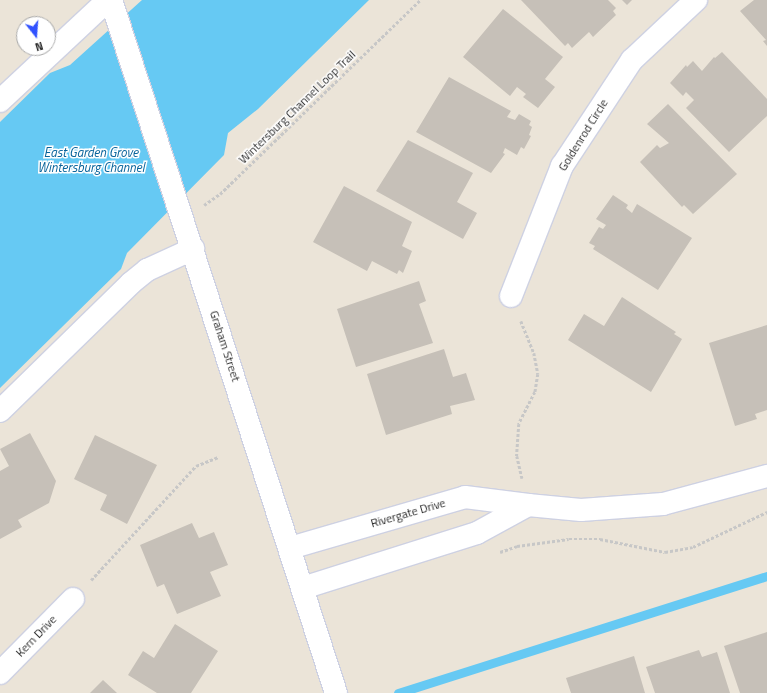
<!DOCTYPE html>
<style>
body{margin:0}
#map{position:relative;width:767px;height:693px;overflow:hidden;background:#ebe4d8;font-family:"Titillium Web",sans-serif}
div>[style]{position:absolute}
.water>*{inset:0;background:#66c9f3}
.stream>*{height:9px;margin:-4.5px;padding:0 4.5px;transform-origin:4.5px;border-radius:4.5px;background:#66c9f3}
.building>*{inset:0;background:#c6c0b8}
.path>*{height:2.5px;margin-top:-1.25px;transform-origin:0;background:repeating-linear-gradient(90deg,#c7c7c7 0 3px,transparent 0 5px)}
.roads{filter:drop-shadow(1px 0 #ced1e2) drop-shadow(-1px 0 #ced1e2) drop-shadow(0 1px #ced1e2) drop-shadow(0 -1px #ced1e2)}
.minor>*{height:22px;margin:-11px;padding:0 11px;transform-origin:11px;border-radius:11px;background:#fff}
span{translate:-50% -50%;white-space:nowrap;text-align:center;line-height:1.15;-webkit-text-stroke:3px #fff;paint-order:stroke}
.street-label{font-size:12px;color:#282828}
.water-label{font-size:13px;color:#08649b;font-style:italic}
.north{position:absolute;left:16px;top:16px;width:40px;height:40px;box-sizing:border-box;background:#fff;border:1px solid #a9a9a9;border-radius:50%;rotate:163deg;font-size:11px;font-weight:700;line-height:16px;text-align:center;color:#282828}
.north::after{content:'';display:block;margin:auto;width:14px;height:18px;background:#3152ff;clip-path:polygon(50% 0,100% 100%,50% 72%,0 100%)}
</style>
<div id="map">
<div class="water">
<i style="clip-path:polygon(142px 0,369px 0,258px 109px,228px 133px,224px 155px,127px 253px,121px 269px,0 388px,0 122px,50px 73px,70px 65px)"></i>
</div>
<div class="stream">
<i style="left:398px;top:693px;width:387px;rotate:-17.6deg"></i>
</div>
<div class="building">
<i style="clip-path:polygon(521px 0,608px 0,616px 8px,613px 11px,616px 15px,593px 37px,589px 32px,572px 48px,568px 43px,565px 46px)"></i>
<i style="clip-path:polygon(622px 0,632px 0,627px 5px)"></i>
<i style="clip-path:polygon(754px 0,767px 0,767px 46px,763px 41px,766px 40px,740px 11px)"></i>
<i style="clip-path:polygon(503px 9px,563px 57px,545px 79px,555px 87px,538px 108px,523px 97px,526px 94px,517px 87px,510px 96px,463px 57px)"></i>
<i style="clip-path:polygon(722px 52px,767px 99px,767px 116px,729px 152px,686px 108px,694px 100px,686px 92px,683px 96px,670px 83px,686px 65px,687px 67px,693px 61px,702px 71px,714px 57px,715px 58px)"></i>
<i style="clip-path:polygon(449px 77px,511px 111px,507px 117px,515px 120px,519px 114px,531px 121px,529px 125px,532px 127px,529px 135px,531px 136px,524px 149px,521px 147px,517px 155px,505px 148px,503px 153px,505px 154px,491px 173px,416px 132px)"></i>
<i style="clip-path:polygon(668px 104px,737px 174px,693px 214px,684px 205px,682px 207px,640px 162px,657px 145px,660px 148px,669px 143px,647px 124px)"></i>
<i style="clip-path:polygon(408px 140px,473px 173px,457px 202px,477px 213px,463px 239px,376px 191px)"></i>
<i style="clip-path:polygon(344px 186px,412px 222px,402px 246px,412px 251px,403px 273px,399px 270px,397px 274px,372px 261px,367px 271px,313px 242px)"></i>
<i style="clip-path:polygon(613px 195px,628px 205px,626px 208px,632px 213px,637px 204px,692px 238px,658px 290px,593px 249px,595px 246px,589px 243px,599px 227px,603px 229px,606px 225px,596px 219px)"></i>
<i style="clip-path:polygon(419px 281px,426px 301px,419px 304px,433px 343px,356px 367px,337px 309px)"></i>
<i style="clip-path:polygon(622px 297px,676px 332px,674px 334px,682px 339px,651px 392px,568px 340px,584px 314px,604px 326px)"></i>
<i style="clip-path:polygon(767px 325px,767px 410px,755px 414px,757px 419px,735px 426px,709px 343px)"></i>
<i style="clip-path:polygon(444px 349px,453px 377px,466px 373px,475px 400px,450px 406px,452px 414px,386px 435px,367px 374px)"></i>
<i style="clip-path:polygon(30px 433px,56px 481px,49px 503px,18px 520px,22px 527px,0 539px,0 471px,9px 466px,0 449px)"></i>
<i style="clip-path:polygon(95px 435px,157px 465px,127px 524px,100px 510px,107px 495px,74px 479px)"></i>
<i style="clip-path:polygon(192px 523px,199px 538px,214px 532px,228px 565px,210px 572px,221px 596px,177px 614px,164px 584px,157px 587px,140px 545px)"></i>
<i style="clip-path:polygon(175px 624px,218px 651px,191px 693px,157px 693px,128px 675px,143px 651px,154px 658px)"></i>
<i style="clip-path:polygon(767px 632px,767px 693px,740px 693px,724px 646px)"></i>
<i style="clip-path:polygon(699px 650px,702px 657px,717px 652px,730px 693px,655px 693px,646px 667px)"></i>
<i style="clip-path:polygon(634px 656px,645px 693px,571px 693px,566px 678px)"></i>
<i style="clip-path:polygon(103px 680px,117px 693px,90px 693px)"></i>
</div>
<div class="path">
<i style="left:204px;top:205px;width:19px;rotate:-35deg"></i>
<i style="left:220px;top:194px;width:279px;rotate:-44.1deg"></i>
<i style="left:521px;top:321px;width:35px;rotate:68deg"></i>
<i style="left:534px;top:353px;width:21px;rotate:79deg"></i>
<i style="left:538px;top:374px;width:18px;rotate:99deg"></i>
<i style="left:535px;top:392px;width:36px;rotate:117deg"></i>
<i style="left:519px;top:424px;width:32px;rotate:94deg"></i>
<i style="left:517px;top:456px;width:23px;rotate:77deg"></i>
<i style="left:500px;top:552px;width:18px;rotate:-19deg"></i>
<i style="left:517px;top:546px;width:52px;rotate:-7.7deg"></i>
<i style="left:569px;top:539px;width:31px"></i>
<i style="left:600px;top:539px;width:66px;rotate:11.3deg"></i>
<i style="left:665px;top:552px;width:28px;rotate:-10deg"></i>
<i style="left:693px;top:547px;width:82px;rotate:-25.3deg"></i>
<i style="left:91px;top:580px;width:155px;rotate:-47.4deg"></i>
<i style="left:196px;top:466px;width:24px;rotate:-22deg"></i>
</div>
<div class="roads">
<div class="minor">
<i style="left:111px;top:0;width:729px;rotate:72.01deg"></i>
<i style="left:0;top:101px;width:148px;rotate:-43.1deg"></i>
<i style="left:511px;top:296px;width:140px;rotate:-68.6deg"></i>
<i style="left:562px;top:166px;width:127px;rotate:-56.6deg"></i>
<i style="left:632px;top:60px;width:88px;rotate:-43.2deg"></i>
<i style="left:0;top:411px;width:183px;rotate:-44.3deg"></i>
<i style="left:131px;top:283px;width:21px;rotate:-39deg"></i>
<i style="left:147px;top:270px;width:51px;rotate:-24.5deg"></i>
<i style="left:528px;top:505px;width:53px;rotate:5.4deg"></i>
<i style="left:581px;top:510px;width:82px;rotate:-4.2deg"></i>
<i style="left:663px;top:504px;width:108px;rotate:-15.1deg"></i>
<i style="left:290px;top:548px;width:182px;rotate:-16.2deg"></i>
<i style="left:465px;top:497px;width:64px;rotate:7.2deg"></i>
<i style="left:528px;top:505px;width:58px;rotate:151.2deg"></i>
<i style="left:477px;top:533px;width:182px;rotate:162.5deg"></i>
<i style="left:0;top:673px;width:104px;rotate:-45.4deg"></i>
</div>
</div>
<div class="street-label">
<span style="left:297px;top:107px;rotate:-44deg">Wintersburg Channel Loop Trail</span>
<span style="left:583px;top:135px;rotate:-58deg">Goldenrod Circle</span>
<span style="left:225px;top:346px;rotate:72deg">Graham Street</span>
<span style="left:408px;top:513px;rotate:-16deg">Rivergate Drive</span>
<span style="left:36px;top:636px;rotate:-46deg">Kern Drive</span>
</div>
<div class="water-label">
<span style="left:91px;top:160px">East Garden Grove<br>Wintersburg Channel</span>
</div>
<div class="north">N</div>
</div>
